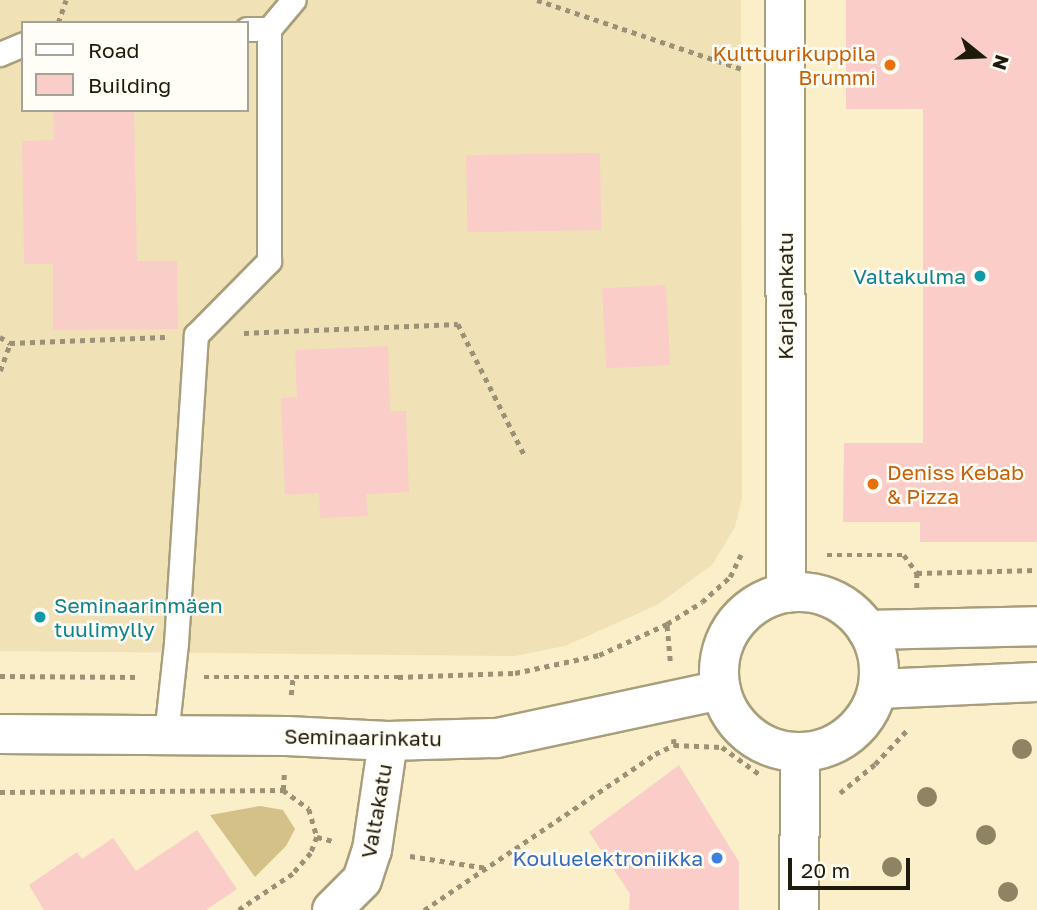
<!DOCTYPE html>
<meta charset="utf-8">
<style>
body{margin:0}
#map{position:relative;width:1037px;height:910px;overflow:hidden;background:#fbefca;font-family:"Golos Text",sans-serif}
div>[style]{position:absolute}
.built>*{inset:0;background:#f0e2b6}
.green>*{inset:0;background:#d3c188}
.building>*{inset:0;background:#facdc9;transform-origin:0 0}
.path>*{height:4.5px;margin-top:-2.25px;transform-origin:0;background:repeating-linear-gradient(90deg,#9a9177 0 5px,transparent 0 10px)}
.roads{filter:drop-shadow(2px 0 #a99e7b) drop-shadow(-2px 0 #a99e7b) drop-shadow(0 2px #a99e7b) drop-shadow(0 -2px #a99e7b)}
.service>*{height:23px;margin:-11.5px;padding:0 11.5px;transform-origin:11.5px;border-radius:11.5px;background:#fff}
.minor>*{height:38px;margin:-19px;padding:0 19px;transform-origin:19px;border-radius:19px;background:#fff}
.secondary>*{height:38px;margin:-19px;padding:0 19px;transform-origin:19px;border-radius:19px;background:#fff}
.secondary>.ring{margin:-19px;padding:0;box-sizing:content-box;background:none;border:38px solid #fff;border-radius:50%}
.trees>*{width:20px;height:20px;margin:-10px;border-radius:50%;background:#8e8363}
.dots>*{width:19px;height:19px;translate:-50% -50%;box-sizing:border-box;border:4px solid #fffdf5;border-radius:50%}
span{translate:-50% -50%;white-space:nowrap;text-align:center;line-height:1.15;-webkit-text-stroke:5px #fffdf5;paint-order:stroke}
.food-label{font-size:21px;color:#c56008}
.right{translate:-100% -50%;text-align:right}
.left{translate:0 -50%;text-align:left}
.culture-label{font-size:21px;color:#0d838f}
.street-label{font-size:21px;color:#1e1a0c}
.shop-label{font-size:21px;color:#366cbe}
.legend{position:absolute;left:21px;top:21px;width:228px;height:91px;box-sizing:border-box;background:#fffdf5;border:2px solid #a5a298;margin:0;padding:9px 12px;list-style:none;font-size:21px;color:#1e1a0c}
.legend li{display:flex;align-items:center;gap:14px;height:35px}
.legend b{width:35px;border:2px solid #a5a298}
.north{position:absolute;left:946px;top:21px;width:70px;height:70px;-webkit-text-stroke:5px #fffdf5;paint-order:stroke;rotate:108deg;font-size:19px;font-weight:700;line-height:28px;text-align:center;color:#1e1a0c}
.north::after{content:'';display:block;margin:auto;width:24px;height:32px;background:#1e1a0c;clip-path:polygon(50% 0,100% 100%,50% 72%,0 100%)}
.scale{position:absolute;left:788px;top:858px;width:122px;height:32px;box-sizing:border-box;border:4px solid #1e1a0c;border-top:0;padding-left:9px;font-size:21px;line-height:24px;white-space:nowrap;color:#1e1a0c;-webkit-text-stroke:5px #fffdf5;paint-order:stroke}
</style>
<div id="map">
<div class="built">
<i style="clip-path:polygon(evenodd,0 0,741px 0,742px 498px,735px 527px,712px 565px,657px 605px,565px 646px,515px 656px,0 651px,0 0,23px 23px,247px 23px,247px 110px,23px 110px,23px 23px)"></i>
</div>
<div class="green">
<i style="clip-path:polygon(260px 806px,283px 810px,295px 829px,286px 846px,255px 877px,210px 815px)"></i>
</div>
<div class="building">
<i style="clip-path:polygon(846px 0,1037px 0,1037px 542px,920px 542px,920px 522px,843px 522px,844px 443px,923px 443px,923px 109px,846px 109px)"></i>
<i style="clip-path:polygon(53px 110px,134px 110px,137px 261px,177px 261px,178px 329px,53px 330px,53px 264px,24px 264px,22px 141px,54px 140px)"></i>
<i style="left:600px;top:153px;width:77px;height:134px;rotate:89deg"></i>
<i style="left:666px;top:285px;width:80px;height:64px;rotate:87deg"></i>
<i style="clip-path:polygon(388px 346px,390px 411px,406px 411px,409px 492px,366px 494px,368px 516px,320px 518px,319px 493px,285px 495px,281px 398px,297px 397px,295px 350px)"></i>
<i style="clip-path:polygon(679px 765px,739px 862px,739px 910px,629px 910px,630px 894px,589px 832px)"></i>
<i style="clip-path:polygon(197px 830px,237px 889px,206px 910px,44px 910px,29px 885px,77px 852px,82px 859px,113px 838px,136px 871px)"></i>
</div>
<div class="path">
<i style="left:537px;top:0;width:219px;rotate:18.6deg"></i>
<i style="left:58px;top:23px;width:24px;rotate:-71deg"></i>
<i style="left:244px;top:333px;width:214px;rotate:-2.4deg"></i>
<i style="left:458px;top:324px;width:148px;rotate:63.1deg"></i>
<i style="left:0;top:337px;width:12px;rotate:31deg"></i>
<i style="left:10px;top:343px;width:155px;rotate:-2.2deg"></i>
<i style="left:0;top:371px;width:30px;rotate:-70deg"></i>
<i style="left:827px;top:555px;width:77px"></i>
<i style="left:904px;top:555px;width:22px;rotate:54deg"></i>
<i style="left:917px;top:573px;width:18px;rotate:90deg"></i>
<i style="left:917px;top:573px;width:120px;rotate:-1.4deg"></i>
<i style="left:670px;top:661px;width:37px;rotate:-95deg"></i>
<i style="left:667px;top:624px;width:41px;rotate:-32.2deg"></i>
<i style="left:702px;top:602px;width:38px;rotate:-42deg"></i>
<i style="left:730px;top:577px;width:30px;rotate:-64deg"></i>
<i style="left:0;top:676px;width:140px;rotate:0.4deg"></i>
<i style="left:204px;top:677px;width:194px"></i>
<i style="left:398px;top:677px;width:117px;rotate:-2deg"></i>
<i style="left:515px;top:673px;width:86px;rotate:-12.1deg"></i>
<i style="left:599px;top:655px;width:75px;rotate:-24.5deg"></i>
<i style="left:291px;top:695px;width:19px;rotate:-84deg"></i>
<i style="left:674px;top:739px;width:6px;rotate:90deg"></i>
<i style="left:674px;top:745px;width:48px;rotate:2.4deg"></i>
<i style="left:722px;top:747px;width:46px;rotate:36.1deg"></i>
<i style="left:283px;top:790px;width:16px;rotate:-86deg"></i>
<i style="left:0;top:792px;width:283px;rotate:-0.4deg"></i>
<i style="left:283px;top:790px;width:32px;rotate:36deg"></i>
<i style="left:309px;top:809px;width:29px;rotate:74deg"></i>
<i style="left:317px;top:837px;width:17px;rotate:111deg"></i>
<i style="left:311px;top:853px;width:28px;rotate:131deg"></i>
<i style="left:293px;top:874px;width:65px;rotate:146.3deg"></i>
<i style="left:840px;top:793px;width:45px;rotate:-39.6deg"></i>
<i style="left:875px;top:764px;width:47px;rotate:-46.7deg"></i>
<i style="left:317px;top:837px;width:16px;rotate:14deg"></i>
<i style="left:410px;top:856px;width:78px;rotate:8.9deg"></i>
<i style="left:424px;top:910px;width:279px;rotate:-34deg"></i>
<i style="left:655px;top:754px;width:21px;rotate:-25deg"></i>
</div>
<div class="roads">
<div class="service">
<i style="left:269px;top:29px;width:38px;rotate:-50deg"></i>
<i style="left:0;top:54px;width:25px;rotate:-23deg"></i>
<i style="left:166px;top:735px;width:93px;rotate:-83.8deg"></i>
<i style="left:176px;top:643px;width:309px;rotate:-86.3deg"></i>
<i style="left:196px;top:335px;width:104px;rotate:-45.4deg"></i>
<i style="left:269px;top:261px;width:232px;rotate:-90deg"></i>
<i style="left:269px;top:29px;width:22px;rotate:180deg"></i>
</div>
<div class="minor">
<i style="left:0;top:734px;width:287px;rotate:0.4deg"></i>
<i style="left:287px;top:736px;width:101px;rotate:2.8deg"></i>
<i style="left:388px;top:741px;width:109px;rotate:-1.6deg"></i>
<i style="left:497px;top:738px;width:229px;rotate:-12.1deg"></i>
<i style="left:332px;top:910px;width:42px;rotate:-45deg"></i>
<i style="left:362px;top:880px;width:32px;rotate:-72deg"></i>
<i style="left:372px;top:850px;width:110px;rotate:-81.6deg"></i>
</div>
<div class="secondary">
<i style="left:785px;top:0;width:593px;rotate:89.9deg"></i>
<i class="ring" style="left:719px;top:592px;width:122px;height:122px"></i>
<i style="left:867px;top:630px;width:170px;rotate:-1.3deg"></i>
<i style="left:878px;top:689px;width:159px;rotate:-2.5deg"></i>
<i style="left:799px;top:910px;width:158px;rotate:-89.6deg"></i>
</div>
</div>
<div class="trees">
<i style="left:1022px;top:749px"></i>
<i style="left:927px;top:797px"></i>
<i style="left:986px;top:835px"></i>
<i style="left:892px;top:867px"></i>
<i style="left:1008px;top:892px"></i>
</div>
<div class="dots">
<i style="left:890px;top:65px;background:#e8710a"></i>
<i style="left:980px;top:276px;background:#0f9aa8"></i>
<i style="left:873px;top:484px;background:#e8710a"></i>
<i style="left:40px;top:617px;background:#0f9aa8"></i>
<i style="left:717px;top:858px;background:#3f7fe0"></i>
</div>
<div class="food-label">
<span class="right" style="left:876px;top:65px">Kulttuurikuppila<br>Brummi</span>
<span class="left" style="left:887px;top:484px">Deniss Kebab<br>&amp; Pizza</span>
</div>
<div class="culture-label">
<span class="right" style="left:966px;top:276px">Valtakulma</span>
<span class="left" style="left:54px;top:617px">Seminaarinmäen<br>tuulimylly</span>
</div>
<div class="street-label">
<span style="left:785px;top:296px;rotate:-90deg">Karjalankatu</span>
<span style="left:363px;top:737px;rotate:1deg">Seminaarinkatu</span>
<span style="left:376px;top:811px;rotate:-80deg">Valtakatu</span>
</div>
<div class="shop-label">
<span class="right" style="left:703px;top:858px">Kouluelektroniikka</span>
</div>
<ul class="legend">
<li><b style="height:9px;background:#fff"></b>Road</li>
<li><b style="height:19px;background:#facdc9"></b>Building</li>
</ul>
<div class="north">N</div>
<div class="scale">20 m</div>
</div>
